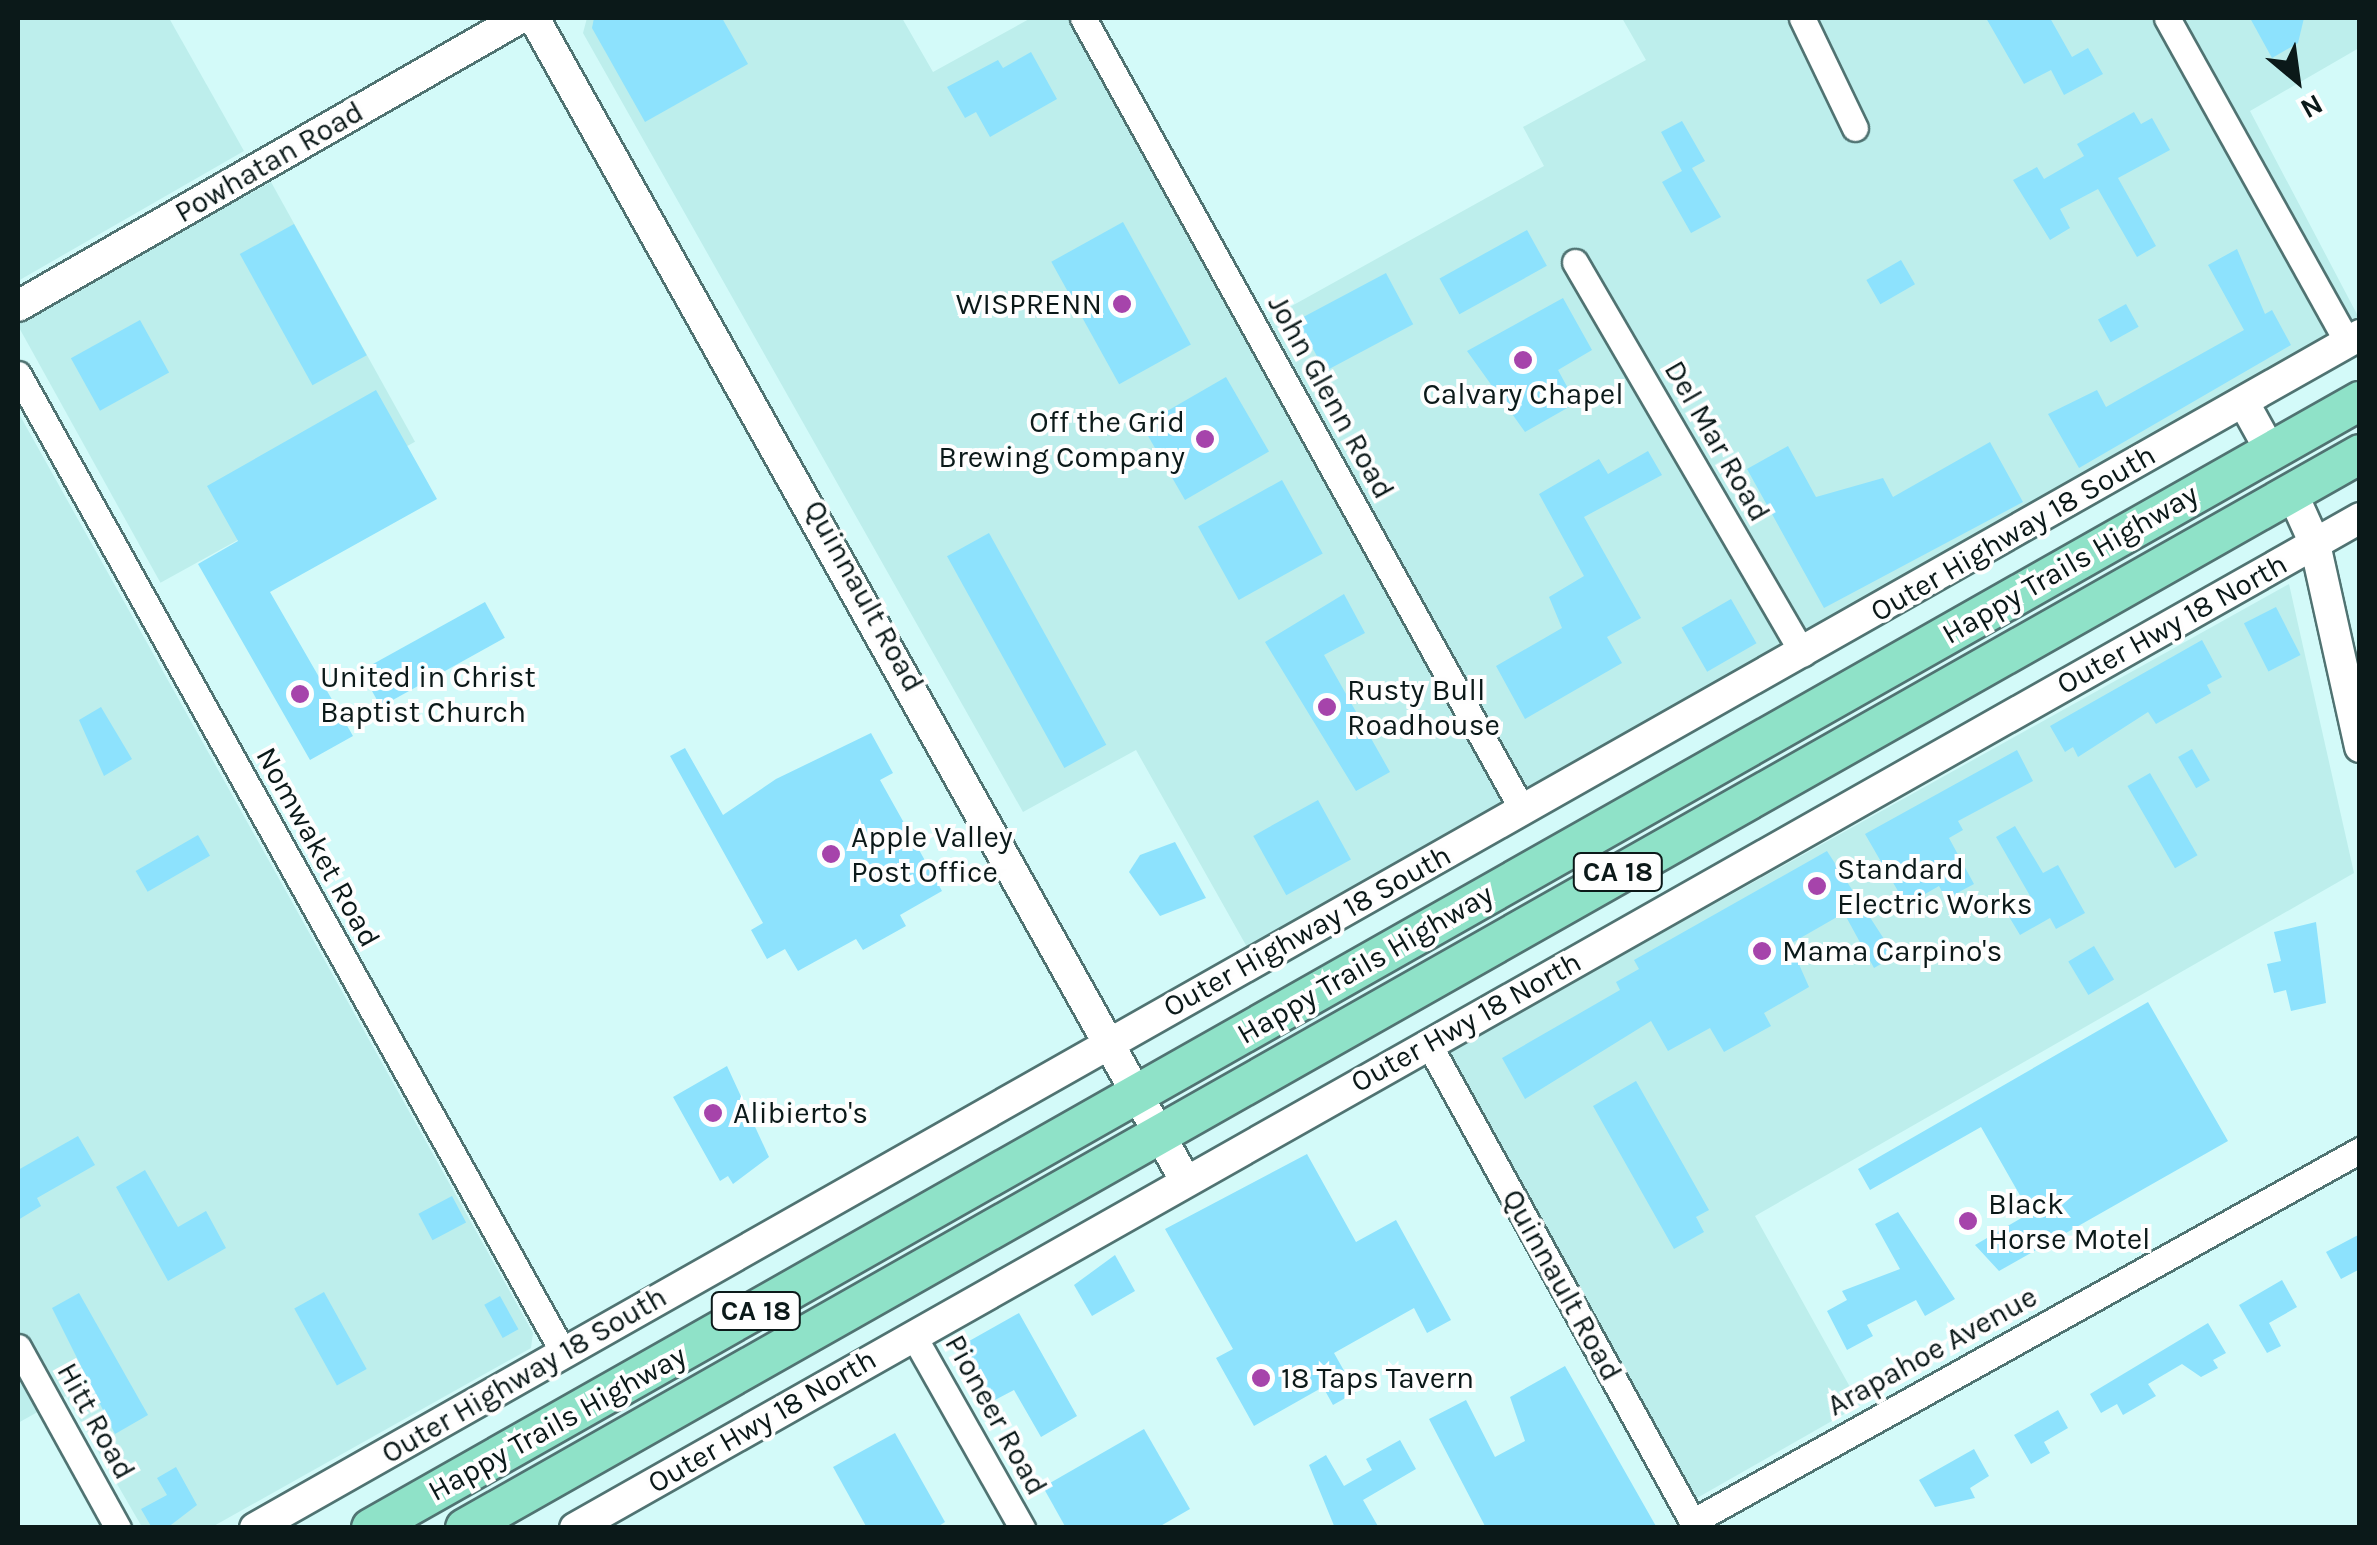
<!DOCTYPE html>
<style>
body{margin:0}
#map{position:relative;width:2377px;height:1545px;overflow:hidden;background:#d3faf9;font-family:Karla,sans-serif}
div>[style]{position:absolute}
.built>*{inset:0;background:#bdeeec;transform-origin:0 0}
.building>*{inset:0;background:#8de2fd;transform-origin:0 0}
.roads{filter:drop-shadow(2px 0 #507372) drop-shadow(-2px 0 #507372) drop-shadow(0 2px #507372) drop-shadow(0 -2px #507372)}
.minor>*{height:25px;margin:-12.5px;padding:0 12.5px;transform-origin:12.5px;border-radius:12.5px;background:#fff}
.tertiary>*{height:30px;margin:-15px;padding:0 15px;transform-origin:15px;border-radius:15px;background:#fff}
.primary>*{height:38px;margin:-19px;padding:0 19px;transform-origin:19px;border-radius:19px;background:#8fe2c8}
.dots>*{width:28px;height:28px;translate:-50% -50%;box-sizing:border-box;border:5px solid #fefefe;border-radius:50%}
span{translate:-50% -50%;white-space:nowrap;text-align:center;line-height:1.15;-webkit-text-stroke:8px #fefefe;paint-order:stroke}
.shield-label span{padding:2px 8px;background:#fefefe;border:2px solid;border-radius:8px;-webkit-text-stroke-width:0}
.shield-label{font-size:28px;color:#0b1919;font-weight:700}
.street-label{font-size:30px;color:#0b1919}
.poi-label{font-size:30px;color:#0b1919}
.right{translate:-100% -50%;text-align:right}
.left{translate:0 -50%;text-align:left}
.frame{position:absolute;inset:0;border:20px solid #0b1919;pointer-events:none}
.north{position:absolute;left:2247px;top:30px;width:100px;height:100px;-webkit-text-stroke:8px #fefefe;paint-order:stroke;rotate:151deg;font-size:28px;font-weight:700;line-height:40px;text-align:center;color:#0b1919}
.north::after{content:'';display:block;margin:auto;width:35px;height:45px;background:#0b1919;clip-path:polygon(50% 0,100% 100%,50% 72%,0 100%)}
</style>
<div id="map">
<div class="built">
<i style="clip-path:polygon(18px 18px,169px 18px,244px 151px,18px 281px)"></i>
<i style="clip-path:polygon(587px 18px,902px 18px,933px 72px,1031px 18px,1072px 18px,1506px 801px,1247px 947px,1136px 750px,1023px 812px,583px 33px)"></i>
<i style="clip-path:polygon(1622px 18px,2359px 18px,2359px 48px,2250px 111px,2359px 318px,1527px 789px,1268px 319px,1544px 166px,1523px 127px,1646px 60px)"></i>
<i style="left:271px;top:182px;width:297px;height:291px;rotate:61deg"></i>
<i style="clip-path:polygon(18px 412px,533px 1333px,531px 1348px,212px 1527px,142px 1527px,66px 1396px,18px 1423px)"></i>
<i style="clip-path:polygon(2289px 584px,2354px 873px,1755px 1216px,1860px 1405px,1697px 1498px,1447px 1053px)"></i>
</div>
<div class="building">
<i style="clip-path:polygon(594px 18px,722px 18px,748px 64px,645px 122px,592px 28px)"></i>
<i style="clip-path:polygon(1986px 18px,2050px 18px,2072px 57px,2088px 48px,2103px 74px,2064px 95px,2051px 70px,2024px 84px)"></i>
<i style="clip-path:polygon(2250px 18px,2304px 18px,2298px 43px,2272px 58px)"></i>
<i style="clip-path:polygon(1031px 52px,1057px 99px,990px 137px,976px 112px,965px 118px,947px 87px,998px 60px,1003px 68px)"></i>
<i style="clip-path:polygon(2134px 112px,2141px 124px,2152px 118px,2170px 150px,2118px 178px,2156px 246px,2137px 257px,2098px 189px,2060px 209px,2070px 228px,2050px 240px,2013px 180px,2037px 167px,2044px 179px,2084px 156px,2077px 144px)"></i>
<i style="clip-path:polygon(1682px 121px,1705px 161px,1692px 168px,1721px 217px,1691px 233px,1662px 182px,1682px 171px,1661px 132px)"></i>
<i style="left:1123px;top:222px;width:140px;height:82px;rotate:61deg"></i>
<i style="left:294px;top:224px;width:150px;height:62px;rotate:61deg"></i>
<i style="left:1527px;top:230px;width:41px;height:100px;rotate:61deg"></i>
<i style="clip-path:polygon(2237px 249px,2265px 314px,2272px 310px,2291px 345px,2079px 468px,2048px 414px,2097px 390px,2106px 407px,2244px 330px,2208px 265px)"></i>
<i style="left:1901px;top:260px;width:28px;height:40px;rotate:60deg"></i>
<i style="left:1386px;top:273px;width:58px;height:100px;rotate:62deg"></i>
<i style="clip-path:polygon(1563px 298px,1592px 350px,1558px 370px,1576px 403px,1525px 432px,1467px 351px)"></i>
<i style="left:2126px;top:304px;width:26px;height:32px;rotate:61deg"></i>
<i style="left:140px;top:320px;width:60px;height:79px;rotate:61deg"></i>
<i style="left:1226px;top:377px;width:86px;height:97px;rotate:60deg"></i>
<i style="clip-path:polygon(376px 390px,437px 499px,270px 592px,353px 736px,310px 760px,198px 564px,238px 541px,207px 486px)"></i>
<i style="clip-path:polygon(1990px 442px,2023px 502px,1824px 608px,1747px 469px,1788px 446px,1816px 497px,1883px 478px,1893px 497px)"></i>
<i style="clip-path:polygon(1648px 451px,1662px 475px,1584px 517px,1641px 618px,1607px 637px,1622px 663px,1525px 719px,1496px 666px,1562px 628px,1549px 597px,1584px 576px,1539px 494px,1599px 459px,1608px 474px)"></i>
<i style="left:1282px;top:480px;width:84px;height:96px;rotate:61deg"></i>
<i style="left:989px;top:533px;width:242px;height:48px;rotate:61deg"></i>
<i style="clip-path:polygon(1344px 594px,1365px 633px,1324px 655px,1390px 772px,1356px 791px,1265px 642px)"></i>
<i style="left:1731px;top:599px;width:51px;height:57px;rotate:60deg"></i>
<i style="left:485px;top:602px;width:41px;height:142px;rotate:61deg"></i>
<i style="left:2276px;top:607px;width:54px;height:36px;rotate:63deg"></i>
<i style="clip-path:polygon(2202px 640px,2222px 677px,2207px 685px,2211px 693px,2156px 724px,2148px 712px,2078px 757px,2073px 747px,2065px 752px,2050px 726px)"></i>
<i style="clip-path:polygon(101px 707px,132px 759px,104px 776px,79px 720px)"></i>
<i style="clip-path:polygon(871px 733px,893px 773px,880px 780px,942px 891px,900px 915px,906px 926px,863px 950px,856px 939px,798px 971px,785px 949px,767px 959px,751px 930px,763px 923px,670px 756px,685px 748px,723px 815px,776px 779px)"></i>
<i style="left:2192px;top:749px;width:36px;height:16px;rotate:60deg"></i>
<i style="clip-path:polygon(2017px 750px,2033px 781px,1958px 821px,1963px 830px,1949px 838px,1974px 884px,1946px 899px,1939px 886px,1906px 905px,1865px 834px)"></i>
<i style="left:2150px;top:773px;width:95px;height:26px;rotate:60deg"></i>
<i style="left:1318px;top:800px;width:68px;height:74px;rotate:61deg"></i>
<i style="clip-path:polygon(2015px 826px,2043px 873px,2058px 865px,2085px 913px,2056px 929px,2050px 918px,2020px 935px,2008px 915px,2033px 901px,1996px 837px)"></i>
<i style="left:198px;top:835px;width:24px;height:72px;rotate:60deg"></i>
<i style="clip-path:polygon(1175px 842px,1206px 898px,1160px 916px,1129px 872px,1140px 855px)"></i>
<i style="clip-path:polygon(1827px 851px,1895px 956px,1874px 968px,1844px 913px,1790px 944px,1809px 987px,1764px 1013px,1771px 1026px,1724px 1052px,1710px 1028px,1668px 1051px,1651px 1021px,1525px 1099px,1502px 1058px,1620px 990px,1616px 982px,1639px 969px,1634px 960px)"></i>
<i style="clip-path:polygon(2316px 922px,2326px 1003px,2291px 1011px,2286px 990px,2274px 993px,2267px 964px,2281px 961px,2274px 932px)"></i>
<i style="left:2094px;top:946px;width:39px;height:30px;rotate:59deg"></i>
<i style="clip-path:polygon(2148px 1002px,2228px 1141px,1999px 1271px,1975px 1245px,2030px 1213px,1981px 1127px,1870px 1190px,1858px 1169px)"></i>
<i style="clip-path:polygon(727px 1066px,769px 1157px,733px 1184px,728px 1176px,720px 1181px,673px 1097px)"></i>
<i style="clip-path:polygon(1636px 1081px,1709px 1210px,1696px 1217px,1704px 1232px,1674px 1249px,1593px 1106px)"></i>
<i style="clip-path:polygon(78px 1136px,95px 1165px,37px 1198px,41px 1206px,18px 1220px,18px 1170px)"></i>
<i style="clip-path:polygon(1307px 1154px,1356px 1242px,1396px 1220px,1451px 1320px,1427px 1333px,1414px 1308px,1334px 1353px,1356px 1392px,1333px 1405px,1323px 1387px,1254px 1426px,1216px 1358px,1233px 1349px,1165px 1229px)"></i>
<i style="clip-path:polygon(145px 1170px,178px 1227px,206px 1211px,226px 1248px,168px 1281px,116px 1187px)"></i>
<i style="left:452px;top:1196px;width:30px;height:38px;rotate:62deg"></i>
<i style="clip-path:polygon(1898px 1212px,1955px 1299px,1925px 1316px,1916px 1300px,1867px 1325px,1873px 1336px,1847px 1350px,1827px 1311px,1847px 1300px,1842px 1291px,1900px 1269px,1875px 1224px)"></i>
<i style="clip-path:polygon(2360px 1234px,2360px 1269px,2341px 1279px,2326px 1252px)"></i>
<i style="clip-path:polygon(1115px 1255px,1135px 1291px,1092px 1316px,1074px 1285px)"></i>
<i style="clip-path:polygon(2282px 1280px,2297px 1307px,2269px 1323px,2281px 1346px,2267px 1353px,2239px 1305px)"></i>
<i style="left:324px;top:1292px;width:88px;height:34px;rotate:61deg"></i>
<i style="clip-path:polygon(79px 1293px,148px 1415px,115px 1434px,52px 1308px)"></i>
<i style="left:500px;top:1296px;width:38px;height:18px;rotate:61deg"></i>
<i style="clip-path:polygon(1019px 1313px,1077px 1416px,1041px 1437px,1014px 1390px,993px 1401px,955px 1349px)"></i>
<i style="clip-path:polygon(2208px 1323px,2226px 1353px,2213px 1360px,2218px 1368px,2201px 1377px,2182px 1364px,2148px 1384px,2156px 1396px,2123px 1415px,2117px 1404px,2101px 1413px,2090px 1394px)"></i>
<i style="clip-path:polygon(1565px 1366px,1657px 1528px,1486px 1528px,1429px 1419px,1466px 1400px,1495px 1457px,1525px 1441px,1510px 1397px)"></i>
<i style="clip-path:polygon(2058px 1410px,2068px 1428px,2044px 1442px,2050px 1453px,2031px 1464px,2014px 1435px)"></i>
<i style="clip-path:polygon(1144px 1429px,1190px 1509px,1157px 1528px,1066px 1528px,1043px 1487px)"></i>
<i style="clip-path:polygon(895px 1433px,945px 1522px,936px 1528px,867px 1528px,833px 1467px)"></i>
<i style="clip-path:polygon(1400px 1440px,1416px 1469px,1363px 1500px,1379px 1528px,1335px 1528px,1309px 1465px,1326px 1455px,1344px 1486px,1372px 1470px,1366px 1459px)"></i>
<i style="clip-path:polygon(1974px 1449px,1989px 1476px,1970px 1488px,1975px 1498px,1935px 1507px,1919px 1480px)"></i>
<i style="clip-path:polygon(176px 1467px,197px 1505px,167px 1528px,152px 1528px,141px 1509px,167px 1495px,157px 1478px)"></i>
</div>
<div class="roads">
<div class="minor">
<i style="left:1083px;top:18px;width:905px;rotate:60.97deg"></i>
<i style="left:1802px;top:18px;width:122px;rotate:64.3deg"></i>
<i style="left:2167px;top:18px;width:371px;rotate:60.9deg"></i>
<i style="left:1575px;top:262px;width:453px;rotate:59.8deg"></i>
<i style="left:18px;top:374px;width:1120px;rotate:60.87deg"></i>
<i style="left:1428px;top:1043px;width:554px;rotate:61.08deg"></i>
<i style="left:913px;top:1335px;width:222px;rotate:60.5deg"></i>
<i style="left:18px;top:1347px;width:207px;rotate:61.1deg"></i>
<i style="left:1692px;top:1522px;width:765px;rotate:-29.11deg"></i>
</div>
<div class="tertiary">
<i style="left:534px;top:18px;width:1332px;rotate:60.74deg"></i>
<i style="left:18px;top:306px;width:579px;rotate:-29.84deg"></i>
<i style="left:2244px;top:403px;width:54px;rotate:61deg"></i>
<i style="left:2292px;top:493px;width:56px;rotate:65.7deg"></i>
<i style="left:2315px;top:544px;width:208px;rotate:77.5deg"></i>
<i style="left:255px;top:1528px;width:2420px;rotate:-29.54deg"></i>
<i style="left:575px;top:1528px;width:2051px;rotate:-29.5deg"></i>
</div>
<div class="primary">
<i style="left:371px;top:1528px;width:2286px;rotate:-29.54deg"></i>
<i style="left:465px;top:1528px;width:2178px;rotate:-29.54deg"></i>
</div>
</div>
<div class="dots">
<i style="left:1122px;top:304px;background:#a644ab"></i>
<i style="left:1523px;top:360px;background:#a644ab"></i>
<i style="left:1205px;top:439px;background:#a644ab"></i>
<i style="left:300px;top:694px;background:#a644ab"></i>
<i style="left:1327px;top:707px;background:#a644ab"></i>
<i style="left:831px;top:854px;background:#a644ab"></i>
<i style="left:1817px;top:886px;background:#a644ab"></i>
<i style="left:1762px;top:951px;background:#a644ab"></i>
<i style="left:713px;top:1113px;background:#a644ab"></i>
<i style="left:1968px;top:1221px;background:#a644ab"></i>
<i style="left:1261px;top:1378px;background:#a644ab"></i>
</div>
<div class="shield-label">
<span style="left:1618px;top:872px">CA 18</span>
<span style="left:756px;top:1311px">CA 18</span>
</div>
<div class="street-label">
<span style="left:269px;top:162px;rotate:-30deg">Powhatan Road</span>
<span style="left:1331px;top:397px;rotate:61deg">John Glenn Road</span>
<span style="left:1717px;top:441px;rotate:60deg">Del Mar Road</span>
<span style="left:2013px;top:533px;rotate:-30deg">Outer Highway 18 South</span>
<span style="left:2070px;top:564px;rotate:-30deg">Happy Trails Highway</span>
<span style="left:864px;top:596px;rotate:61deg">Quinnault Road</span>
<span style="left:2172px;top:624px;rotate:-29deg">Outer Hwy 18 North</span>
<span style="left:318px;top:847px;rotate:61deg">Nomwaket Road</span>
<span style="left:1307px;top:931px;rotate:-29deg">Outer Highway 18 South</span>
<span style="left:1365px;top:964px;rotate:-30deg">Happy Trails Highway</span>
<span style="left:1466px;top:1022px;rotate:-29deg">Outer Hwy 18 North</span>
<span style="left:1562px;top:1285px;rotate:61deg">Quinnault Road</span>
<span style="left:1932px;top:1351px;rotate:-29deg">Arapahoe Avenue</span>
<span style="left:524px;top:1375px;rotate:-30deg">Outer Highway 18 South</span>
<span style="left:996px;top:1415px;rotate:61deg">Pioneer Road</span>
<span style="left:96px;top:1421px;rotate:61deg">Hitt Road</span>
<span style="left:762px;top:1421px;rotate:-30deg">Outer Hwy 18 North</span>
<span style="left:557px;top:1423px;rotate:-29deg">Happy Trails Highway</span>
</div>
<div class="poi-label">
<span class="right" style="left:1102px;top:304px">WISPRENN</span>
<span style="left:1523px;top:394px">Calvary Chapel</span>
<span class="right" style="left:1185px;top:439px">Off the Grid<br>Brewing Company</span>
<span class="left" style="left:320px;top:694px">United in Christ<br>Baptist Church</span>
<span class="left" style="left:1347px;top:707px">Rusty Bull<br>Roadhouse</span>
<span class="left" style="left:851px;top:854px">Apple Valley<br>Post Office</span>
<span class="left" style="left:1837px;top:886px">Standard<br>Electric Works</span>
<span class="left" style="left:1782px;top:951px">Mama Carpino's</span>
<span class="left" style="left:733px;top:1113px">Alibierto's</span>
<span class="left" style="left:1988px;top:1221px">Black<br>Horse Motel</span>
<span class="left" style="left:1281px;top:1378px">18 Taps Tavern</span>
</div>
<div class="frame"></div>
<div class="north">N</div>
</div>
